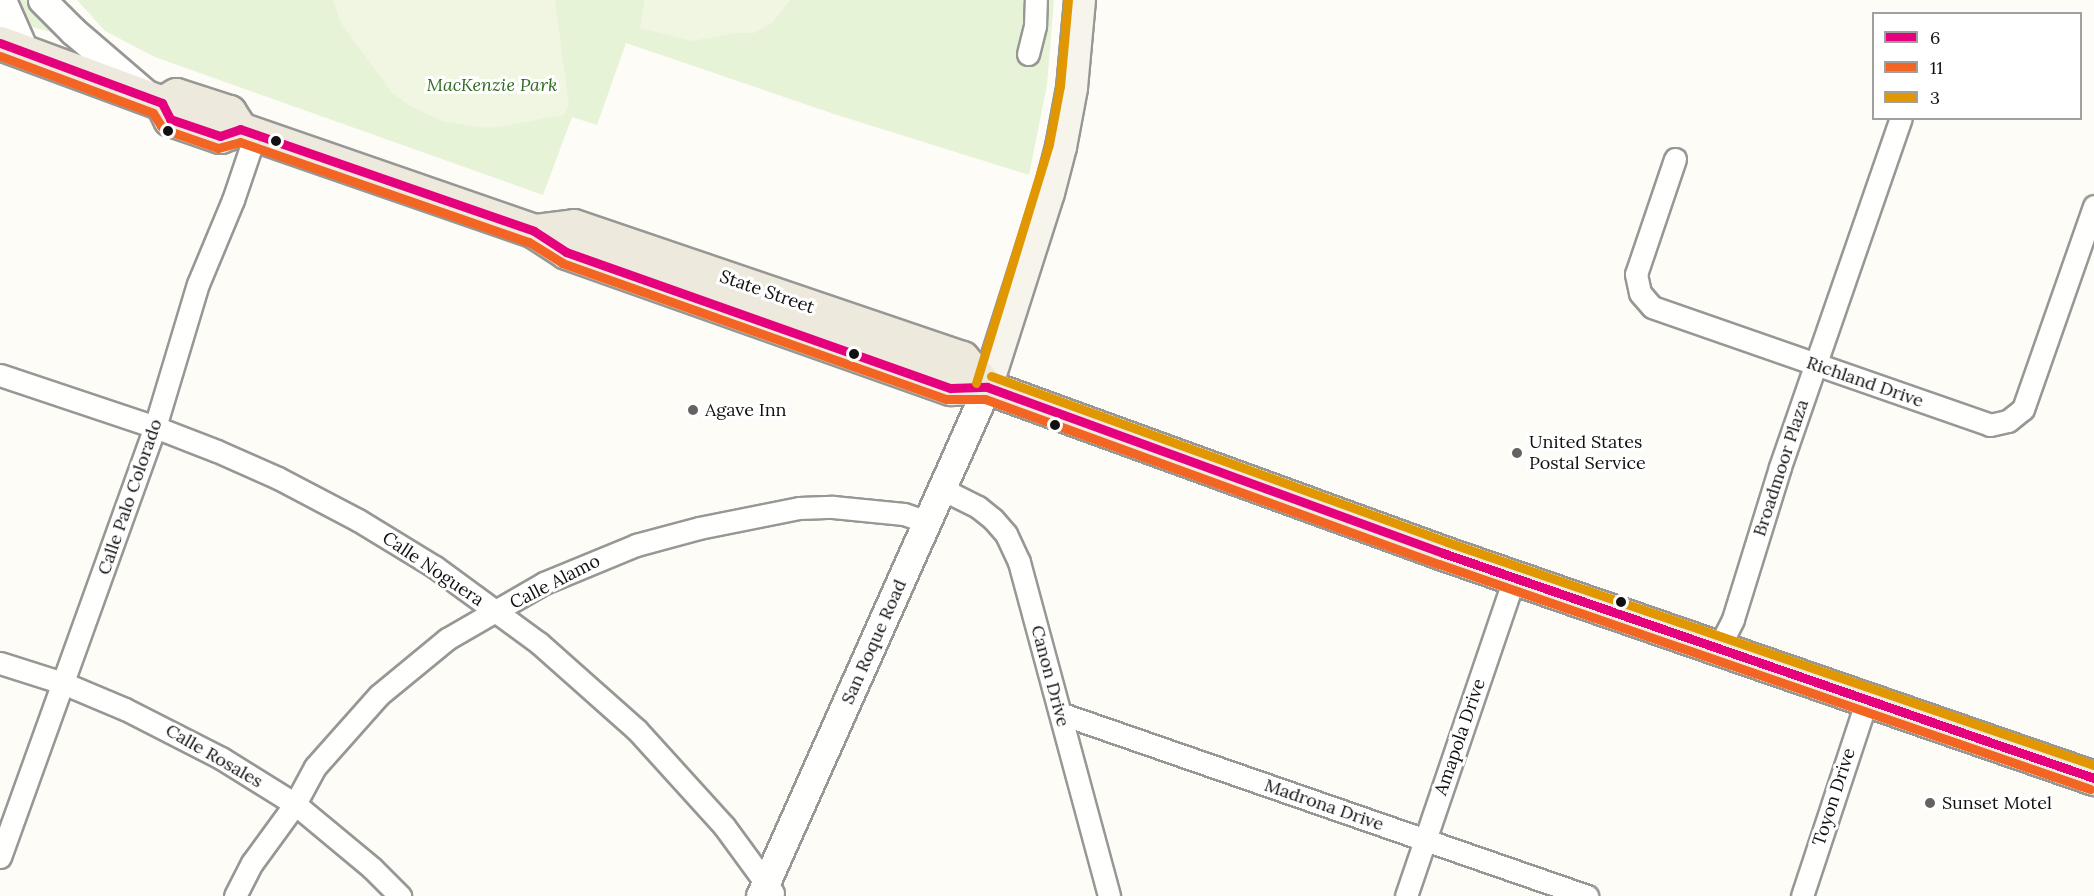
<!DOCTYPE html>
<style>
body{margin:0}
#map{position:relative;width:2094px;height:896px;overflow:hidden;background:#fdfcf7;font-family:Lora,serif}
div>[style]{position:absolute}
.green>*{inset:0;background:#e7f3d7}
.pitch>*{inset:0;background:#f0f6e1}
.roads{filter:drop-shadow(2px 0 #979795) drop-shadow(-2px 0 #979795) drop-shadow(0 2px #979795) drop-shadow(0 -2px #979795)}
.minor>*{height:21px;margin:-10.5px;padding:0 10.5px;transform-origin:10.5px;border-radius:10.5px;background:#fffffe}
.tertiary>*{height:27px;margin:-13.5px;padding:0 13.5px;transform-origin:13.5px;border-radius:13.5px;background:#fffffe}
.secondary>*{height:30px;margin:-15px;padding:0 15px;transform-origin:15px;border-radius:15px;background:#f6f4eb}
.primary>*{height:33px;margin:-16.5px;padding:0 16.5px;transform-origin:16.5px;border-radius:16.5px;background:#ede9dc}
.bus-1>*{height:9px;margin:-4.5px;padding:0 4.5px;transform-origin:4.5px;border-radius:4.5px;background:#e5007d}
.bus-2>*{height:9px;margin:-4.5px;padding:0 4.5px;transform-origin:4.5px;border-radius:4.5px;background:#f26522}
.bus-3>*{height:9px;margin:-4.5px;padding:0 4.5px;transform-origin:4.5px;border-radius:4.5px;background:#e09702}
.dots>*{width:16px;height:16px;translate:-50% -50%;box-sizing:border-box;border:3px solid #fff;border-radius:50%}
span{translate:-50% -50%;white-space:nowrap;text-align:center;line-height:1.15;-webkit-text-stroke:6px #fff;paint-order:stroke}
.park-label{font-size:18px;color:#2f6b1f;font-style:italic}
.street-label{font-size:18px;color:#111}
.poi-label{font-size:18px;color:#111}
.left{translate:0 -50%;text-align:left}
.legend{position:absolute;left:1872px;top:12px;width:210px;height:108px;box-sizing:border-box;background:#fff;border:2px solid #a0a0a0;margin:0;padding:8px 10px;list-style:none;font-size:18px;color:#111}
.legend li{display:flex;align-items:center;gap:12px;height:30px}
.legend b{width:30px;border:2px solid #a0a0a0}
</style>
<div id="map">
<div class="green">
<i style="clip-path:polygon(15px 0,34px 0,62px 35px,28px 26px)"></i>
<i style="clip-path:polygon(77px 0,1054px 0,1047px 85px,1029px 175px,837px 115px,626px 43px,597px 125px,572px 117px,543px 195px,155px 57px,105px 31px)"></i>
</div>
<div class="pitch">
<i style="clip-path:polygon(333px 0,555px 0,569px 105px,564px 115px,508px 125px,488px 128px,445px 122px,412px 107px,392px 93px,341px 23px)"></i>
<i style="clip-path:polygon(645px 0,790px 0,773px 22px,754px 33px,737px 33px,692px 41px,640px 28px)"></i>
</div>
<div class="roads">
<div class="minor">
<i style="left:1028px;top:54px;width:30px;rotate:-76deg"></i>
<i style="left:1035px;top:25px;width:25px;rotate:-88deg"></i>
<i style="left:1675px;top:159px;width:121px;rotate:108.7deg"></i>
<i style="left:1636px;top:274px;width:19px;rotate:78deg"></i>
<i style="left:1640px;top:293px;width:18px;rotate:49deg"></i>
<i style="left:1652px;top:307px;width:358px;rotate:19.2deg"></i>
<i style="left:1990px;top:425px;width:18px;rotate:-13deg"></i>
<i style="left:2008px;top:421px;width:19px;rotate:-39deg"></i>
<i style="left:2023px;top:409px;width:215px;rotate:-70.7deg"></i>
<i style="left:0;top:375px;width:163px;rotate:18.5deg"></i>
<i style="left:155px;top:427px;width:66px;rotate:21.2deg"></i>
<i style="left:217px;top:451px;width:67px;rotate:23.9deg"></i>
<i style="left:278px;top:478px;width:90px;rotate:27.7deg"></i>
<i style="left:358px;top:520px;width:90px;rotate:31.4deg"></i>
<i style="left:435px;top:567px;width:129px;rotate:36.2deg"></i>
<i style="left:539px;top:643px;width:130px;rotate:41.6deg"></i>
<i style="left:636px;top:729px;width:131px;rotate:47.8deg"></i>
<i style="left:724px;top:826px;width:83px;rotate:53.8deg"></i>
<i style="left:942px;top:489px;width:40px;rotate:26.6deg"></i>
<i style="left:978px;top:507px;width:19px;rotate:39deg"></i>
<i style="left:993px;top:519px;width:20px;rotate:49deg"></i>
<i style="left:1006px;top:534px;width:31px;rotate:65deg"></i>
<i style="left:1019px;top:562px;width:346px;rotate:74.9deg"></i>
<i style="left:1719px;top:647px;width:31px;rotate:-63deg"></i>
<i style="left:1733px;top:619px;width:159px;rotate:-72.8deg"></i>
<i style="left:1780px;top:467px;width:369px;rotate:-70.9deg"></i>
<i style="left:0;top:663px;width:66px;rotate:17.6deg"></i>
<i style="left:63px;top:683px;width:67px;rotate:22.8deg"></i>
<i style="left:125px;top:709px;width:108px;rotate:27deg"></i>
<i style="left:221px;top:758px;width:87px;rotate:31.9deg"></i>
<i style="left:295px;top:804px;width:100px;rotate:39.7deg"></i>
<i style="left:372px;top:868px;width:40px;rotate:45deg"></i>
<i style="left:1062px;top:714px;width:556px;rotate:19.12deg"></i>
<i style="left:0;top:857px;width:457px;rotate:-70.2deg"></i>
<i style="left:155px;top:427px;width:149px;rotate:-73.3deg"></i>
<i style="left:198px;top:284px;width:91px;rotate:-67.4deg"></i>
<i style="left:233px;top:200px;width:69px;rotate:-71.3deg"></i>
<i style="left:235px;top:896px;width:37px;rotate:-63deg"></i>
<i style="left:252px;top:863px;width:73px;rotate:-53.9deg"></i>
<i style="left:295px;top:804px;width:42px;rotate:-61.6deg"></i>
<i style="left:315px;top:767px;width:96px;rotate:-48.4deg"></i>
<i style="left:379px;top:695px;width:88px;rotate:-39.5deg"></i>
<i style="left:447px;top:639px;width:112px;rotate:-30deg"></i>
<i style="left:544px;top:583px;width:100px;rotate:-22.4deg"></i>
<i style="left:636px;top:545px;width:65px;rotate:-15.1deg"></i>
<i style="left:699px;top:528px;width:102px;rotate:-11.3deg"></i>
<i style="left:799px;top:508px;width:34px;rotate:-2deg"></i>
<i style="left:833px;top:507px;width:71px;rotate:5.6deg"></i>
<i style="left:904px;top:514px;width:24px;rotate:19deg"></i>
<i style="left:1406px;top:896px;width:336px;rotate:-71.2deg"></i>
<i style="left:1802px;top:896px;width:207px;rotate:-71.7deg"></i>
</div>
<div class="tertiary">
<i style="left:2px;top:0;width:57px;rotate:66.1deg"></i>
<i style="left:42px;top:0;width:44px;rotate:45deg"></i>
<i style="left:73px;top:31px;width:94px;rotate:40.7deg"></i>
<i style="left:760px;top:896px;width:557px;rotate:-65.96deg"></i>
</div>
<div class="secondary">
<i style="left:987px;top:387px;width:204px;rotate:-72.3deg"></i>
<i style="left:1049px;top:193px;width:48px;rotate:-75.4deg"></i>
<i style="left:1061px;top:147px;width:60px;rotate:-79.4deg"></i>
<i style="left:1072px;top:88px;width:88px;rotate:-84.8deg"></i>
</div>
<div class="primary">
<i style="left:0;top:43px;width:173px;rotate:20.3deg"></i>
<i style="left:162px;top:103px;width:18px;rotate:63deg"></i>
<i style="left:170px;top:119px;width:53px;rotate:18.8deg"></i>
<i style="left:220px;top:136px;width:21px;rotate:-19deg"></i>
<i style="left:162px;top:103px;width:16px;rotate:-30deg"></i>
<i style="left:176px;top:95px;width:56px;rotate:17.8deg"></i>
<i style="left:229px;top:112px;width:20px;rotate:57deg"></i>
<i style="left:240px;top:129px;width:311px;rotate:19.1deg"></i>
<i style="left:534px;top:231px;width:38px;rotate:33deg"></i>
<i style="left:566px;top:252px;width:408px;rotate:19.5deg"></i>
<i style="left:951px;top:388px;width:36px;rotate:-2deg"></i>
<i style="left:987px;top:387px;width:485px;rotate:20deg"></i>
<i style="left:1443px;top:553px;width:689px;rotate:19.07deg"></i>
<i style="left:534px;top:231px;width:40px;rotate:-7.1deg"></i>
<i style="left:574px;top:226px;width:410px;rotate:18.8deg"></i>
<i style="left:962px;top:358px;width:38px;rotate:49deg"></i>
</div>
</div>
<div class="bus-1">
<i style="left:0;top:43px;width:173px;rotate:20.3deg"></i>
<i style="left:162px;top:103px;width:18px;rotate:63deg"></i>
<i style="left:170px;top:119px;width:53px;rotate:18.8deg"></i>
<i style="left:220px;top:136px;width:21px;rotate:-19deg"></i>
<i style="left:240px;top:129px;width:311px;rotate:19.1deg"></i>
<i style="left:534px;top:231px;width:38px;rotate:33deg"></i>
<i style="left:566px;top:252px;width:408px;rotate:19.5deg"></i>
<i style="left:951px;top:388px;width:36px;rotate:-2deg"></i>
<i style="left:987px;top:387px;width:485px;rotate:20deg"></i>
<i style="left:1443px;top:553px;width:689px;rotate:19.07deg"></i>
</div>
<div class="bus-2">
<i style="left:0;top:56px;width:163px;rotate:20.4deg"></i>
<i style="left:153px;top:113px;width:15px;rotate:58deg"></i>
<i style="left:161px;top:126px;width:6px;rotate:39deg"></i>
<i style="left:166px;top:130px;width:55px;rotate:19.1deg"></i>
<i style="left:218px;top:148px;width:23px;rotate:-15deg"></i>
<i style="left:240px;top:142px;width:306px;rotate:19.1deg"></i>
<i style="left:529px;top:242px;width:39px;rotate:32deg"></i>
<i style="left:562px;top:263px;width:408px;rotate:19.5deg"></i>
<i style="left:947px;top:399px;width:38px"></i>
<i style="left:985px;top:399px;width:483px;rotate:20deg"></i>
<i style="left:1439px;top:564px;width:689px;rotate:19.07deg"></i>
</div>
<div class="bus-3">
<i style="left:991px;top:376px;width:485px;rotate:20deg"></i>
<i style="left:1447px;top:542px;width:684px;rotate:19.02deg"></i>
<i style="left:976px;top:383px;width:250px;rotate:-73deg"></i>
<i style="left:1049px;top:144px;width:59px;rotate:-79.3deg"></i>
<i style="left:1060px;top:86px;width:86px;rotate:-84.7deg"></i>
</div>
<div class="dots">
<i style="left:168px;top:131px;background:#111"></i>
<i style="left:276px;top:141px;background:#111"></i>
<i style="left:854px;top:354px;background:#111"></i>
<i style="left:693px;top:410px;background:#646362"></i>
<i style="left:1055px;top:425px;background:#111"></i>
<i style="left:1517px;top:453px;background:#646362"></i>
<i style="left:1621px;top:602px;background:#111"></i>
<i style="left:1930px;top:803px;background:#646362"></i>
</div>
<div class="park-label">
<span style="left:492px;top:85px">MacKenzie Park</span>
</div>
<div class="street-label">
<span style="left:767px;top:292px;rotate:19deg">State Street</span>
<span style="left:1865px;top:382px;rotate:19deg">Richland Drive</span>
<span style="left:1781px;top:468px;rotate:-72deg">Broadmoor Plaza</span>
<span style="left:130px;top:497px;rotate:-71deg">Calle Palo Colorado</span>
<span style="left:433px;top:569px;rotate:34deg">Calle Noguera</span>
<span style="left:555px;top:582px;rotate:-27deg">Calle Alamo</span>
<span style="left:874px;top:642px;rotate:-66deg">San Roque Road</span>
<span style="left:1050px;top:676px;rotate:75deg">Canon Drive</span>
<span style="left:1460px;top:737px;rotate:-71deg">Amapola Drive</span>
<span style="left:214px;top:756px;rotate:30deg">Calle Rosales</span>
<span style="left:1834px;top:797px;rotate:-72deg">Toyon Drive</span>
<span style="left:1324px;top:805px;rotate:19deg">Madrona Drive</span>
</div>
<div class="poi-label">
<span class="left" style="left:705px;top:410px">Agave Inn</span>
<span class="left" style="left:1529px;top:453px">United States<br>Postal Service</span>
<span class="left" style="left:1942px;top:803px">Sunset Motel</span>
</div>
<ul class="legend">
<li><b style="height:8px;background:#e5007d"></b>6</li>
<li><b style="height:8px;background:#f26522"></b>11</li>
<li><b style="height:8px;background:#e09702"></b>3</li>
</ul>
</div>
